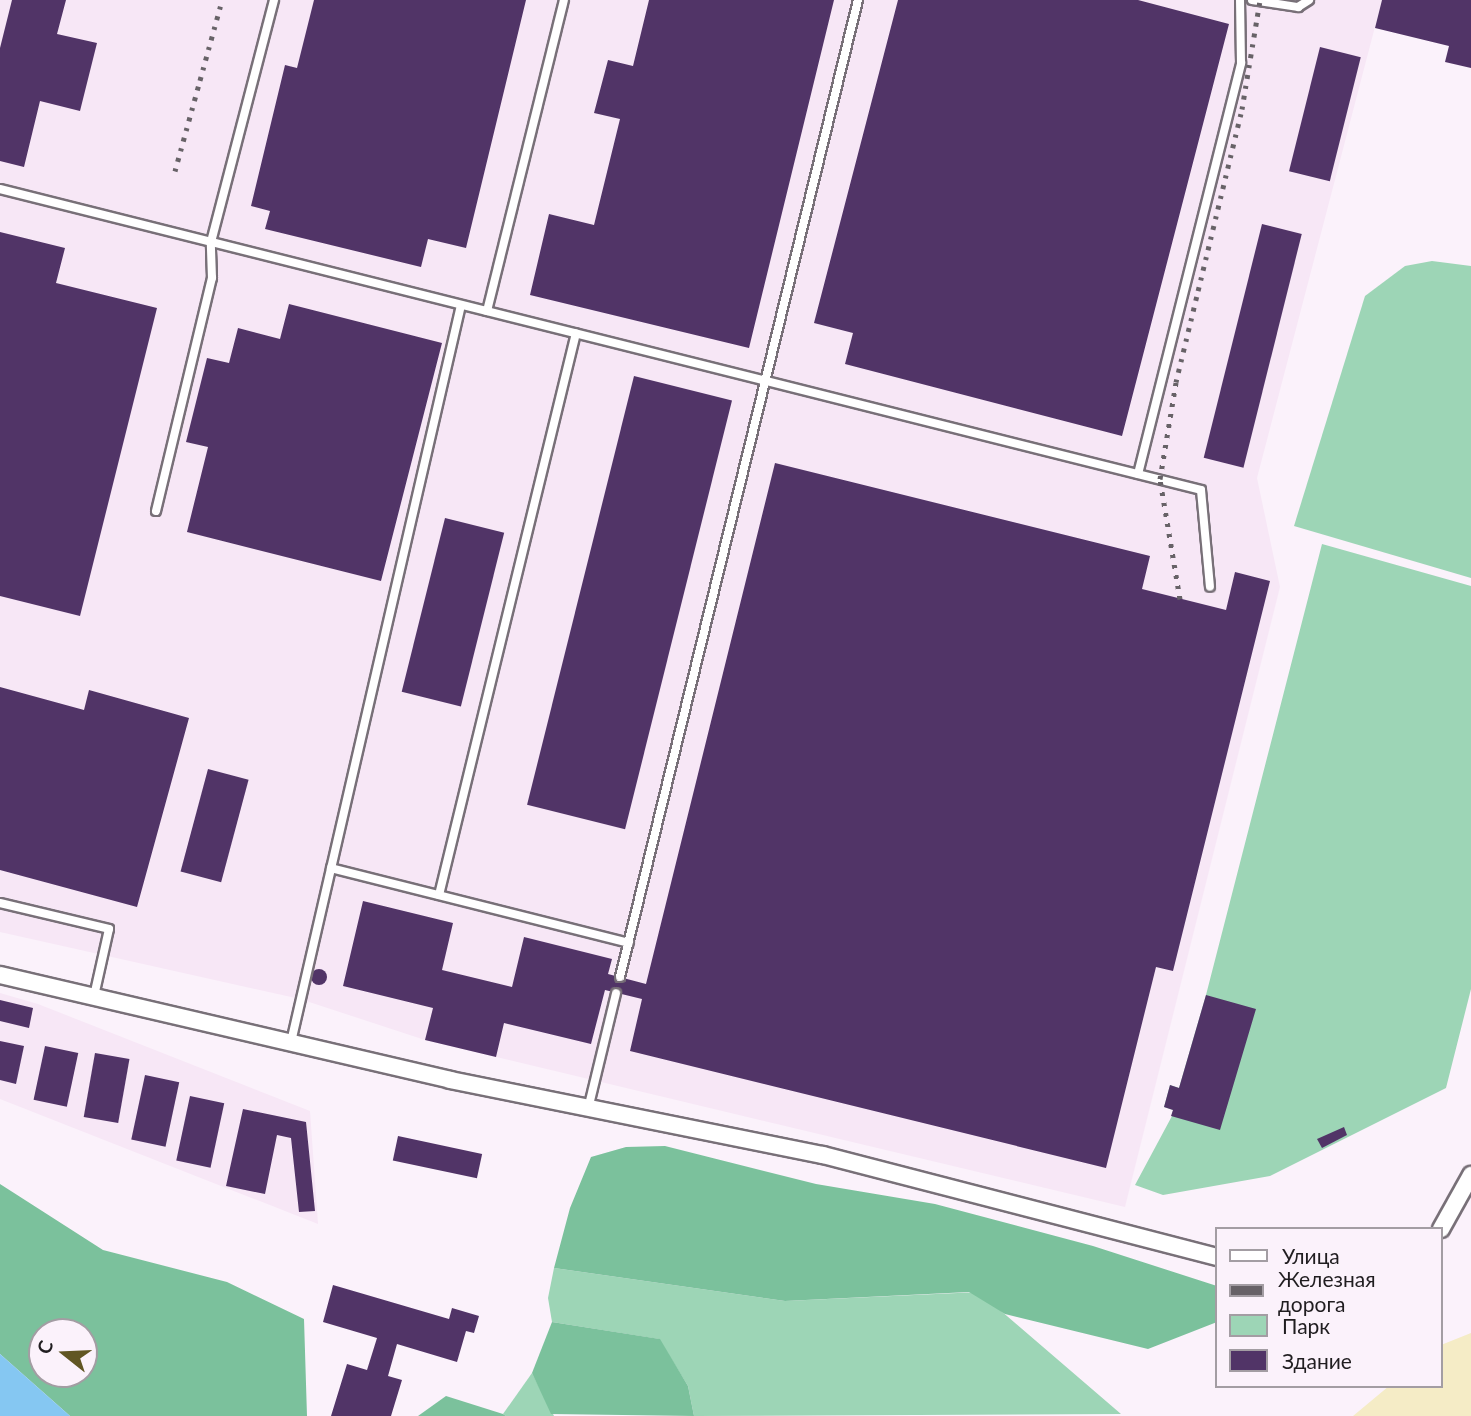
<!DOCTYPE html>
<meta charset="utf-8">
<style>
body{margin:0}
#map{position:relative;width:1471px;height:1416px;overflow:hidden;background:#fbf2fb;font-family:Lato,sans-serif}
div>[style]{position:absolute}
.built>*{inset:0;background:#f7e7f6}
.green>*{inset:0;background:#9dd5b6}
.forest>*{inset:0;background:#7bc19c}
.sand>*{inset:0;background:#f5ecc6}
.water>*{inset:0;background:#85c7f2}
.building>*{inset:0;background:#513467;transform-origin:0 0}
.round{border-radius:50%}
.roads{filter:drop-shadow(2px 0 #787078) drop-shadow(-2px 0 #787078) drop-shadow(0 2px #787078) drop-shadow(0 -2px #787078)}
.service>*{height:8px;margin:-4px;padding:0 4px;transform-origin:4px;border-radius:4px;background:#fff}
.minor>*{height:16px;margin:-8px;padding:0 8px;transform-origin:8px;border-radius:8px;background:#fff}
.rail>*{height:5px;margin-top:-2.5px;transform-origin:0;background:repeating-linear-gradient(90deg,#676267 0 3.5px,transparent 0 10.5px)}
span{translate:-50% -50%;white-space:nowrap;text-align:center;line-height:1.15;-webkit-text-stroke:7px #fbf2fb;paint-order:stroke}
.legend{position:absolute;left:1215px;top:1227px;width:228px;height:161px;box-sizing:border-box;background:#fbf2fb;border:2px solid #a39da3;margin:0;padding:9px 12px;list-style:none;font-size:21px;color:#201d20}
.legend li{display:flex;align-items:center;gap:14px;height:35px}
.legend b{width:35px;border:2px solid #a39da3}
.north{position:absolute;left:28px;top:1318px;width:70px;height:70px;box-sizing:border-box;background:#fbf2fb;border:2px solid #a39da3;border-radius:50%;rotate:288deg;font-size:19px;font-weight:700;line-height:28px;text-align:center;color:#201d20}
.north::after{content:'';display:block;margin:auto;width:24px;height:32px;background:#615623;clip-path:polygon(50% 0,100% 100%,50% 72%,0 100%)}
</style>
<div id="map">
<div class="built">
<i style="clip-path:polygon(0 0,1382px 0,1257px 478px,1280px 587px,1125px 1207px,425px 1040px,300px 999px,0 932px)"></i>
<i style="clip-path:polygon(0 993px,38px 1004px,310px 1111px,318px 1224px,0 1099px)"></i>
</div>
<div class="green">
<i style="clip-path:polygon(1432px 261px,1471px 266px,1471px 578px,1294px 526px,1365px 296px,1405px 266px)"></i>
<i style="clip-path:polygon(1322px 544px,1471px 586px,1471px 989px,1446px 1088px,1270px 1176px,1163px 1195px,1135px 1185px,1172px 1116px,1173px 1110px,1164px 1107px,1170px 1085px,1179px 1088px,1206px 995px)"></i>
<i style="clip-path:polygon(554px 1268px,785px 1301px,979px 1292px,1121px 1414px,694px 1416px,688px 1386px,659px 1339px,552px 1322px,548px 1298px)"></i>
<i style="clip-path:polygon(532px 1373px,554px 1416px,506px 1416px,503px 1414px)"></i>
</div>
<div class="forest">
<i style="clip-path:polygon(665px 1146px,816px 1184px,935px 1204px,1093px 1246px,1217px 1286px,1217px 1322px,1148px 1349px,1005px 1314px,969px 1292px,785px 1301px,554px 1268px,570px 1208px,591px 1157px,626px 1147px)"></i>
<i style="clip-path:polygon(evenodd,0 1184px,103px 1250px,227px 1282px,304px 1319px,307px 1416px,70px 1416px,0 1354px,0 1184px,42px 1332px,84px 1332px,84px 1374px,42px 1374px,42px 1332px)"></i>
<i style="clip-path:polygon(552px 1322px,660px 1339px,688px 1386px,694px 1416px,551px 1414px,532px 1373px)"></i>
<i style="clip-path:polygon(446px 1396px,503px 1414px,506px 1416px,418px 1416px)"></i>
</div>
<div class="sand">
<i style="clip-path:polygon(1471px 1333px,1471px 1416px,1353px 1416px,1389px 1386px,1441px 1386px,1441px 1345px)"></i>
</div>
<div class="water">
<i style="clip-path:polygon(0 1354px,70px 1416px,0 1416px)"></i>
</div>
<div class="building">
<i style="clip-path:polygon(12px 0,66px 0,57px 34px,97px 43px,80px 111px,40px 101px,24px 167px,0 161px,0 48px)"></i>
<i style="clip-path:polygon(314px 0,526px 0,466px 248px,428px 239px,421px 267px,265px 229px,270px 211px,251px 206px,285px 65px,297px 68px)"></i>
<i style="clip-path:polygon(649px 0,834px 0,749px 348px,530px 295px,549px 214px,594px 225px,620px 119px,594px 113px,608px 60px,633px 66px)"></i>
<i style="clip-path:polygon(898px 0,1138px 0,1229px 24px,1122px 436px,845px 364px,853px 333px,814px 323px)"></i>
<i style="clip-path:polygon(1382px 0,1471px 0,1471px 68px,1445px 62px,1449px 46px,1375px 28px)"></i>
<i style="left:1320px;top:47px;width:42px;height:128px;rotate:14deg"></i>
<i style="left:1262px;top:224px;width:41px;height:241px;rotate:14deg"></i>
<i style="clip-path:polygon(0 232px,65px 248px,56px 283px,157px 308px,80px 616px,0 596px)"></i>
<i style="clip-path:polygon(289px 304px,442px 343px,381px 581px,187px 532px,208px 447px,186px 442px,207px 358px,229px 363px,238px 328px,280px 339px)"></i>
<i style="left:634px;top:376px;width:101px;height:442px;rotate:14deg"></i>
<i style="clip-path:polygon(775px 463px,1150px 556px,1142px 589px,1226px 610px,1235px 572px,1270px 581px,1173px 971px,1156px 967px,1106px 1168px,630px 1051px,642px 999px,605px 990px,591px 1044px,504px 1023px,496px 1057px,425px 1040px,433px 1008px,343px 986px,363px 901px,453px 923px,442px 970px,512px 987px,524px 937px,612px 959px,608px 974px,646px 984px)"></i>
<i style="left:445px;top:518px;width:61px;height:179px;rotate:14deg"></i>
<i style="clip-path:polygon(0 687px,84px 710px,89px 690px,189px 718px,137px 907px,0 870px)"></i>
<i style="left:208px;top:769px;width:42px;height:106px;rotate:15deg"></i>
<i class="round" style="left:311px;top:969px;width:16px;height:16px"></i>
<i style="clip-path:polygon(1206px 995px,1256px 1009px,1220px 1130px,1171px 1116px,1173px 1110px,1164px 1107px,1170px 1085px,1179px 1088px)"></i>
<i style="clip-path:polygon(0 1000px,33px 1008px,29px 1028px,0 1021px)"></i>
<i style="clip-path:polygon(0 1041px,24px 1046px,16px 1084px,0 1080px)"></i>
<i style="left:45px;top:1046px;width:34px;height:55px;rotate:12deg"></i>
<i style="left:95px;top:1053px;width:35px;height:65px;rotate:10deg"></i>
<i style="left:145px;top:1075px;width:35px;height:66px;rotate:12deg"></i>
<i style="left:190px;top:1096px;width:35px;height:66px;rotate:12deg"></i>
<i style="clip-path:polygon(243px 1109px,306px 1122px,315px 1211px,299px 1212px,291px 1138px,277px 1135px,265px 1194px,226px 1186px)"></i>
<i style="clip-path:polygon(1344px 1127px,1347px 1135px,1322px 1148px,1317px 1139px)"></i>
<i style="left:398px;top:1136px;width:86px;height:25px;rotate:12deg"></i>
<i style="clip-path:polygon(333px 1285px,449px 1319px,452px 1308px,479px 1316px,474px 1333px,466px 1331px,457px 1362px,397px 1344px,388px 1376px,402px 1380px,391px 1416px,331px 1416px,347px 1364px,367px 1370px,377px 1338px,323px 1322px)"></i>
</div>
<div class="roads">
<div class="service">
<i style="left:1252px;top:0;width:47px;rotate:8.7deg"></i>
<i style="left:1298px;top:7px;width:13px;rotate:-32deg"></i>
<i style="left:0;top:189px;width:1238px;rotate:14.07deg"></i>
<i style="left:1201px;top:490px;width:97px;rotate:84.7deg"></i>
<i style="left:487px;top:311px;width:320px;rotate:-76.1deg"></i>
<i style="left:1138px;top:474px;width:424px;rotate:-75.9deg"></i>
<i style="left:1241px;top:63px;width:63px;rotate:-90.9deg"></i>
<i style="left:156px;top:511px;width:240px;rotate:-76.5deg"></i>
<i style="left:212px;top:278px;width:36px;rotate:-92deg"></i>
<i style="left:211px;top:242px;width:250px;rotate:-75.4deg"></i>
<i style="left:331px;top:868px;width:307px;rotate:14.1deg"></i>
<i style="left:439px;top:895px;width:578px;rotate:-76.3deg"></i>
<i style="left:0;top:903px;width:112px;rotate:13.4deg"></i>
<i style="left:109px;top:929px;width:69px;rotate:102.6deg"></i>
<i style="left:620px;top:977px;width:1006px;rotate:-76.31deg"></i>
<i style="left:291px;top:1042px;width:756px;rotate:-77.01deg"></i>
<i style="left:589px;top:1105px;width:115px;rotate:-76.4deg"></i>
</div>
<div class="minor">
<i style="left:0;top:975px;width:462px;rotate:13.1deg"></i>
<i style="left:450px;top:1080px;width:380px;rotate:11.4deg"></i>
<i style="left:823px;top:1155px;width:407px;rotate:14.5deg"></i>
<i style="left:1441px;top:1229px;width:62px;rotate:-60.9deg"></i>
</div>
</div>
<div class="rail">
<i style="left:175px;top:171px;width:177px;rotate:-74.6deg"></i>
<i style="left:1180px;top:599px;width:122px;rotate:-99.5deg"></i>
<i style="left:1160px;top:479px;width:98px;rotate:-80.6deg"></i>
<i style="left:1176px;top:382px;width:281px;rotate:-76.4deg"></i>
<i style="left:1242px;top:109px;width:110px;rotate:-80.6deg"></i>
</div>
<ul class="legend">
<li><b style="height:9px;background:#fff"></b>Улица</li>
<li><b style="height:9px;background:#676267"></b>Железная дорога</li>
<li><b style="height:19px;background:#9dd5b6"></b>Парк</li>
<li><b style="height:19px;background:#513467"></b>Здание</li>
</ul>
<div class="north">С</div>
</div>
